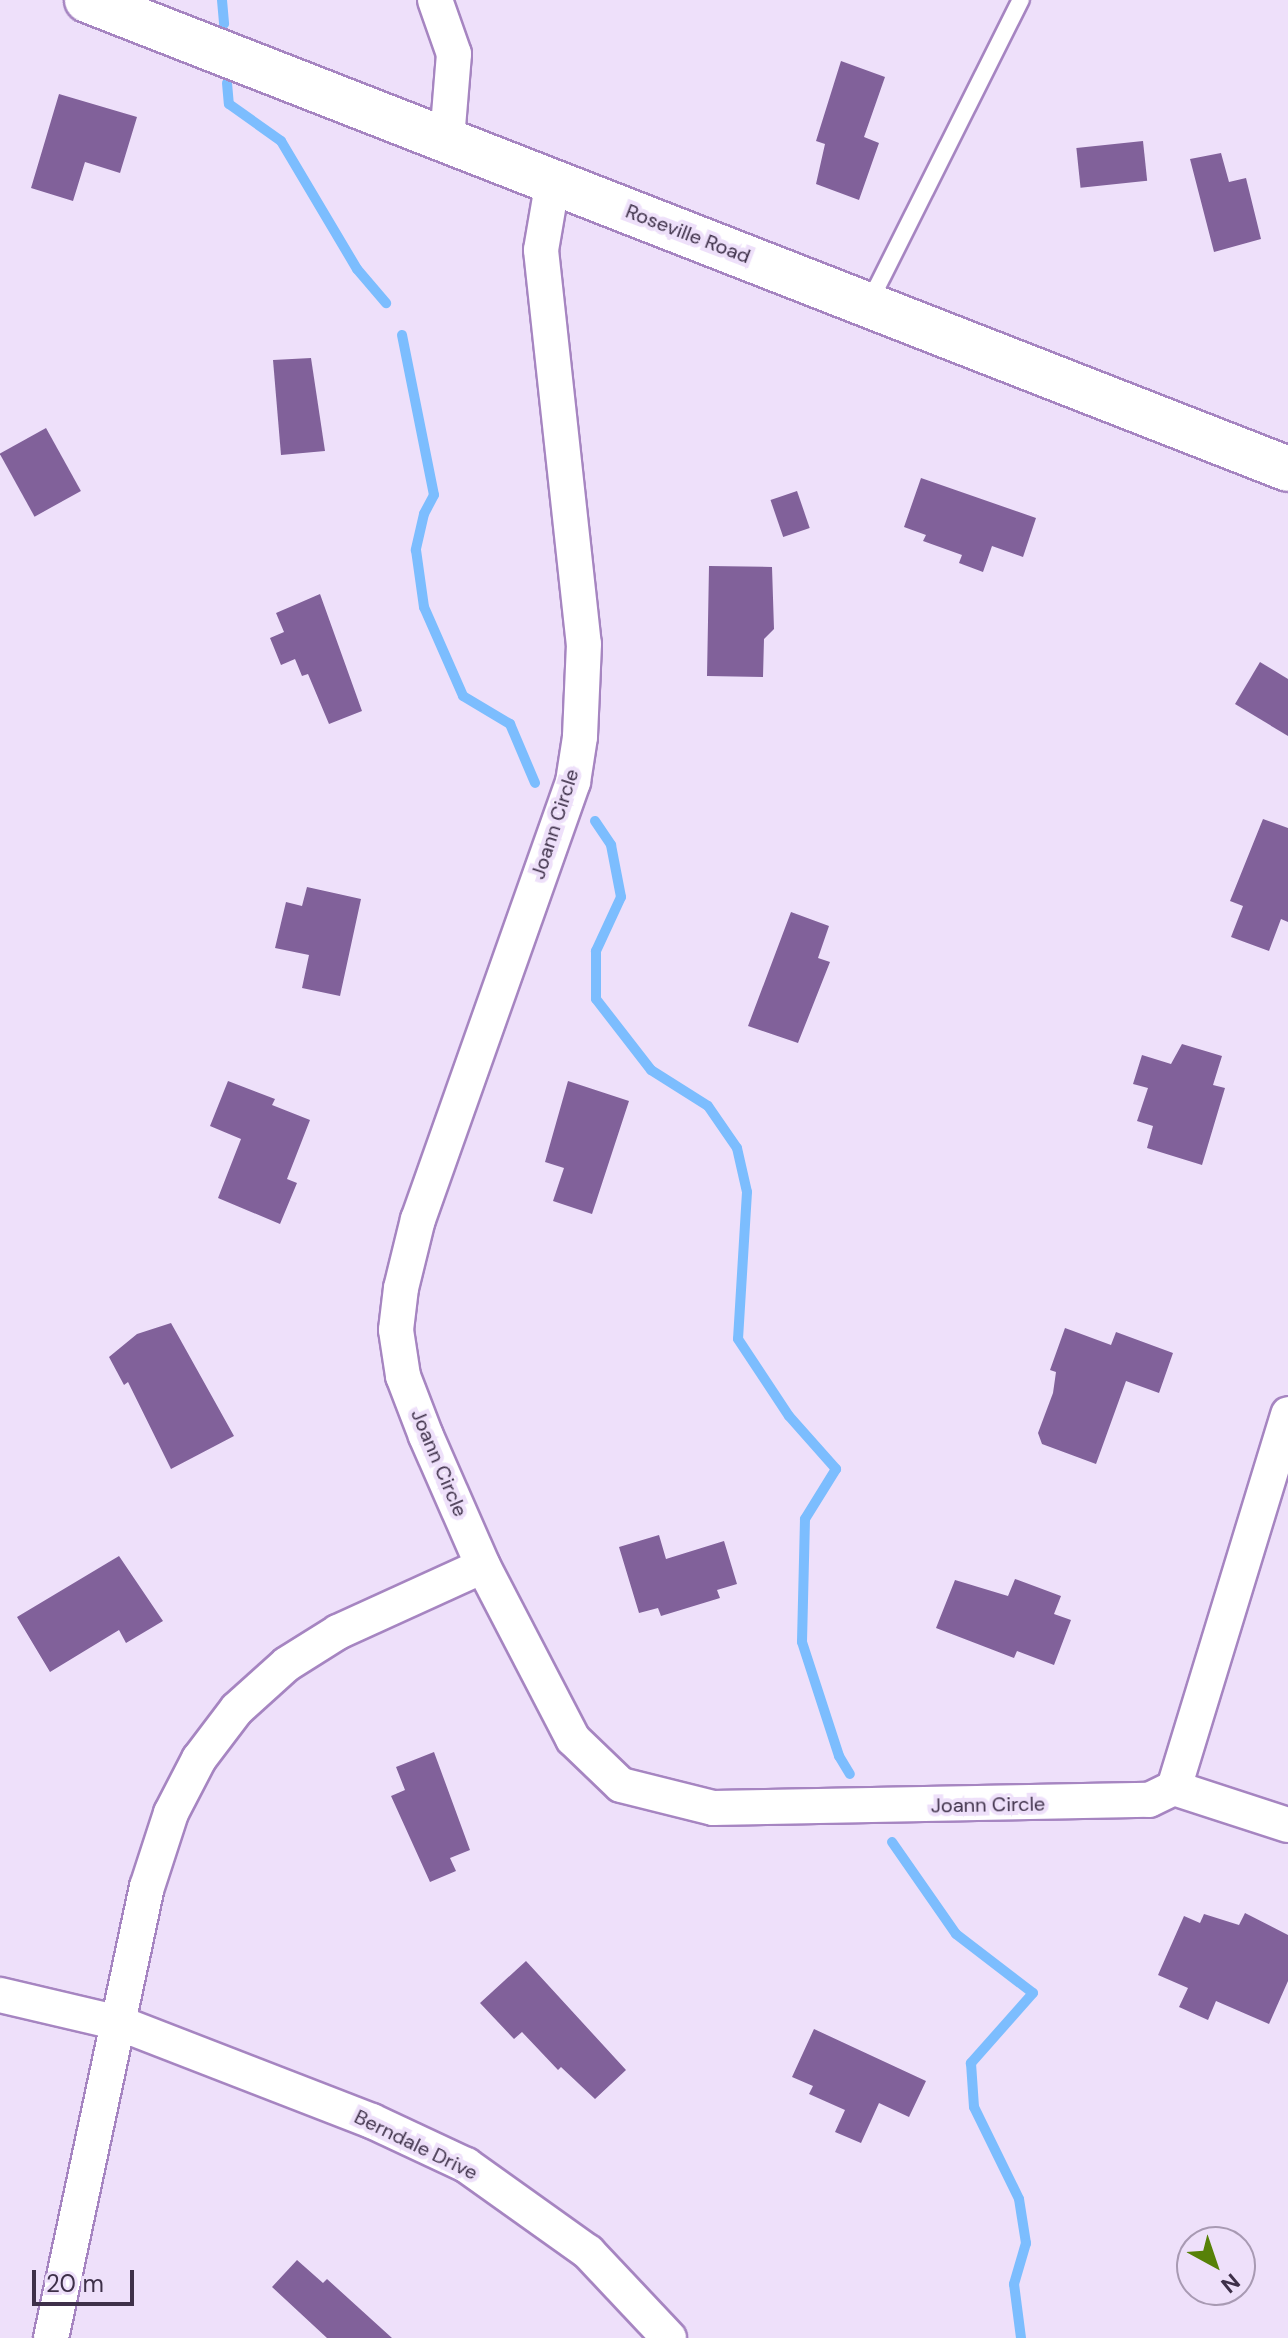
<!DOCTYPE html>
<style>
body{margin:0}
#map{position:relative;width:1288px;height:2338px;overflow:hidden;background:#eee0fa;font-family:"DM Sans",sans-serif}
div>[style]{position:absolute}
.stream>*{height:10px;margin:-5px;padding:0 5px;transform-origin:5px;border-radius:5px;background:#7cbdfe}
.building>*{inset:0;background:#81619a;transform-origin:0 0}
.roads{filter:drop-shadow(2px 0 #a685c1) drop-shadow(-2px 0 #a685c1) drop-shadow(0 2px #a685c1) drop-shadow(0 -2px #a685c1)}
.lane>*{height:16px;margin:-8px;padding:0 8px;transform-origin:8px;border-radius:8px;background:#fff}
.street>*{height:34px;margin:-17px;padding:0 17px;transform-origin:17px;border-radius:17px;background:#fff}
.secondary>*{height:44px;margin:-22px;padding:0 22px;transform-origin:22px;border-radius:22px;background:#fff}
span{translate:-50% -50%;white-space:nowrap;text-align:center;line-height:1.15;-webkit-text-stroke:8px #eee0fa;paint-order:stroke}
.street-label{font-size:20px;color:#3e3049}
.north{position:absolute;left:1176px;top:2226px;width:80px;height:80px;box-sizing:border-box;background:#eee0fa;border:2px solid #a89ab3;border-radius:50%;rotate:140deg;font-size:22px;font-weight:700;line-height:32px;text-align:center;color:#3e3049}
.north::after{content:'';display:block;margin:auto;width:28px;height:36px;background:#578108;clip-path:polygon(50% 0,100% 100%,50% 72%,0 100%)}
.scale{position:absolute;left:32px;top:2270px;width:102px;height:36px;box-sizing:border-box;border:4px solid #3e3049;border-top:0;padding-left:10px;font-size:24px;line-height:28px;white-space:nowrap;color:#3e3049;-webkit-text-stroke:6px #eee0fa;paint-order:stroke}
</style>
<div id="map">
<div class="stream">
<i style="left:222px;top:0;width:24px;rotate:85deg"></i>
<i style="left:227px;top:83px;width:21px;rotate:85deg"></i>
<i style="left:229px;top:104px;width:64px;rotate:35.4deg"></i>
<i style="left:281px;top:141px;width:149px;rotate:59.3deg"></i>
<i style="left:357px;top:269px;width:45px;rotate:49.5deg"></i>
<i style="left:402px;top:335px;width:163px;rotate:78.7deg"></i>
<i style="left:434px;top:495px;width:21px;rotate:118deg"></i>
<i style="left:424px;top:514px;width:37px;rotate:103deg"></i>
<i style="left:416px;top:550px;width:58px;rotate:82deg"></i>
<i style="left:424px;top:607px;width:97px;rotate:66.3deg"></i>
<i style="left:463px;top:696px;width:55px;rotate:30.8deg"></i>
<i style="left:510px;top:724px;width:64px;rotate:67deg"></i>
<i style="left:595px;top:821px;width:29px;rotate:56deg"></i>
<i style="left:611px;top:845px;width:53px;rotate:79.1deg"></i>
<i style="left:621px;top:897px;width:60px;rotate:114.8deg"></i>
<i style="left:596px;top:951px;width:48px;rotate:90deg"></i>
<i style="left:596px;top:999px;width:90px;rotate:52.2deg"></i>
<i style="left:651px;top:1070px;width:67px;rotate:32.3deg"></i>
<i style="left:708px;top:1106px;width:51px;rotate:55.4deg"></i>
<i style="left:737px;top:1148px;width:45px;rotate:77.2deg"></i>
<i style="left:747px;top:1192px;width:147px;rotate:93.5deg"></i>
<i style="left:738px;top:1339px;width:92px;rotate:56.5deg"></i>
<i style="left:789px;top:1416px;width:71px;rotate:48.4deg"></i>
<i style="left:836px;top:1469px;width:59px;rotate:121.8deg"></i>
<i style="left:805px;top:1519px;width:123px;rotate:91.4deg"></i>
<i style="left:802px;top:1642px;width:120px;rotate:72deg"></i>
<i style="left:839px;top:1756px;width:21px;rotate:59deg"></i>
<i style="left:892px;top:1842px;width:112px;rotate:55.2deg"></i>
<i style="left:956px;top:1934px;width:97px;rotate:37.5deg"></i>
<i style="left:1033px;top:1993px;width:94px;rotate:131.5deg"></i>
<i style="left:971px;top:2063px;width:44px;rotate:86.1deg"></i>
<i style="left:974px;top:2107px;width:102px;rotate:63.9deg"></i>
<i style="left:1019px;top:2199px;width:45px;rotate:81deg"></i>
<i style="left:1026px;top:2243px;width:43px;rotate:106.3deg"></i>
<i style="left:1014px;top:2284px;width:54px;rotate:82.6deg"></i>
</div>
<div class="building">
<i style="clip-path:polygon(841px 61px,885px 77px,864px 137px,879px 143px,859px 200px,816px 184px,825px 144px,816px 141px)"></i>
<i style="clip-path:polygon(59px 94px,137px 117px,120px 173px,85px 162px,73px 201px,31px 188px)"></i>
<i style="left:1143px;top:141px;width:40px;height:67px;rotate:84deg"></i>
<i style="clip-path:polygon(1221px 153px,1229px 182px,1246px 178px,1261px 239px,1214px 252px,1190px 159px)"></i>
<i style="clip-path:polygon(311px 358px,325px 451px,281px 455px,273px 360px)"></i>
<i style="left:46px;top:428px;width:72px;height:53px;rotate:61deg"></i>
<i style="clip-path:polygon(921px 478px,1036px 518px,1023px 557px,992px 546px,983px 572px,959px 563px,962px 555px,923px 541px,926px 535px,904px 527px)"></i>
<i style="left:797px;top:491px;width:39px;height:28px;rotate:71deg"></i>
<i style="clip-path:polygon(709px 566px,772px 567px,774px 629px,764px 639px,763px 677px,707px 676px)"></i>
<i style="clip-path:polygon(320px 594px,362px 711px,329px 724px,308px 674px,302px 676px,295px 659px,281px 665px,270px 638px,284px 632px,276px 613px)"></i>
<i style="clip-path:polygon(1260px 662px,1288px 679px,1288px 736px,1235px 704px)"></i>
<i style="clip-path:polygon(1263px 819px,1288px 828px,1288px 922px,1281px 919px,1269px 951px,1231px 937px,1243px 906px,1230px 901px)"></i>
<i style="clip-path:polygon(307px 887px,361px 899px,340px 996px,302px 988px,309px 955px,275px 948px,286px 902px,302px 906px)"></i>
<i style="clip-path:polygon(791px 912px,829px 926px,818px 958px,830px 962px,798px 1043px,748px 1026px)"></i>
<i style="clip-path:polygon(1182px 1044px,1222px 1056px,1213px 1085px,1225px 1088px,1202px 1165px,1147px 1148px,1153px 1126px,1137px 1121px,1148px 1088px,1133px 1084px,1142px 1055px,1171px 1064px)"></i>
<i style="clip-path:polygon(228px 1081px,275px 1099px,272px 1105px,310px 1120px,287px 1179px,297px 1183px,280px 1224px,218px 1198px,241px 1139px,210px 1126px)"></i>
<i style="clip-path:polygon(568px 1081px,629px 1101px,592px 1214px,553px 1201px,564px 1168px,545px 1162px)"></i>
<i style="clip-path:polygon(171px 1323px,234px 1436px,171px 1469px,128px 1382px,124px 1385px,109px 1357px,137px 1334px)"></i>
<i style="clip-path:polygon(1065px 1328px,1111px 1345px,1116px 1332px,1173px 1353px,1159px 1393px,1126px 1381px,1096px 1464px,1042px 1444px,1038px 1433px,1053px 1393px,1056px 1372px,1050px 1370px)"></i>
<i style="clip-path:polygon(659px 1535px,666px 1559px,724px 1541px,737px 1584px,717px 1590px,720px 1598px,661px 1616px,658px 1608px,639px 1613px,619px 1547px)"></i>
<i style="clip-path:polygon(119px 1556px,163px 1621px,126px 1643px,119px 1630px,50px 1672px,17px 1617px)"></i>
<i style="clip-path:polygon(1015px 1579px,1061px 1596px,1054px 1614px,1071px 1620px,1054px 1665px,1017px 1651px,1014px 1658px,936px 1628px,955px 1580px,1008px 1596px)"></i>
<i style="clip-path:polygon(434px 1752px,470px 1850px,450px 1858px,456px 1871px,430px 1882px,391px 1796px,405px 1790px,396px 1767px)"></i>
<i style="clip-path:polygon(1245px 1913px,1288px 1935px,1288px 1981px,1269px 2024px,1216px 2001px,1208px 2020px,1179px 2007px,1188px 1988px,1158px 1975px,1184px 1916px,1200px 1923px,1204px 1914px,1239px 1925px)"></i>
<i style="clip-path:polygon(526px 1961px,626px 2070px,595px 2099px,561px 2067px,558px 2070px,522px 2032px,514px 2039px,480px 2003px)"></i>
<i style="clip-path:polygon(814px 2029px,926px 2081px,909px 2117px,879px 2103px,861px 2143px,835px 2132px,845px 2110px,809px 2094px,813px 2086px,792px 2077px)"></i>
<i style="clip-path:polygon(297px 2260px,323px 2283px,327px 2279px,392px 2338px,327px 2338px,272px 2287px)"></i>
</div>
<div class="roads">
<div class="lane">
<i style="left:869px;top:303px;width:339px;rotate:-63.4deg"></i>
</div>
<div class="street">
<i style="left:435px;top:0;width:57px;rotate:70.6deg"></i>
<i style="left:454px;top:54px;width:85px;rotate:94.7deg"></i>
<i style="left:553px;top:180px;width:71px;rotate:99.7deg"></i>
<i style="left:541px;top:250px;width:396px;rotate:83.8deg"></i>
<i style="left:584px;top:644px;width:93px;rotate:92.5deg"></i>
<i style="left:580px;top:737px;width:46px;rotate:98.8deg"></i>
<i style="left:573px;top:782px;width:464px;rotate:109.5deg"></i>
<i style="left:418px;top:1219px;width:71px;rotate:103.8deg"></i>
<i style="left:401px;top:1288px;width:42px;rotate:96.8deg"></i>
<i style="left:396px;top:1330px;width:47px;rotate:81.3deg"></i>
<i style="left:403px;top:1376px;width:64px;rotate:69deg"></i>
<i style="left:426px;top:1436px;width:142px;rotate:66.3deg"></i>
<i style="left:483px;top:1566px;width:195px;rotate:62.5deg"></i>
<i style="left:573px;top:1739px;width:66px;rotate:43.8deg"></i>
<i style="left:621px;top:1785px;width:95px;rotate:14deg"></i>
<i style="left:713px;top:1808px;width:436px;rotate:-1.1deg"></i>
<i style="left:1149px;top:1800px;width:28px;rotate:-26deg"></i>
<i style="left:1174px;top:1788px;width:391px;rotate:-73deg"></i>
<i style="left:1174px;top:1788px;width:120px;rotate:18deg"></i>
<i style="left:0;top:1995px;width:122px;rotate:13.2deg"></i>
<i style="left:119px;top:2023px;width:271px;rotate:21.2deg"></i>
<i style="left:372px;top:2121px;width:104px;rotate:25.1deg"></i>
<i style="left:466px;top:2165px;width:150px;rotate:35.5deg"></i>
<i style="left:588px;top:2252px;width:118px;rotate:46.7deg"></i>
<i style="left:51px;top:2338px;width:461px;rotate:-78deg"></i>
<i style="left:147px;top:1887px;width:78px;rotate:-72deg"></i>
<i style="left:171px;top:1813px;width:61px;rotate:-62.6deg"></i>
<i style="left:199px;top:1759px;width:63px;rotate:-52.8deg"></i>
<i style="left:237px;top:1709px;width:67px;rotate:-42deg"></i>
<i style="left:287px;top:1664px;width:60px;rotate:-32.1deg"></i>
<i style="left:338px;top:1632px;width:159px;rotate:-24.5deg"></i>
</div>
<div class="secondary">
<i style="left:87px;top:0;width:1289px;rotate:21.33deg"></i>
</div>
</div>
<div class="street-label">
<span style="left:688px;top:234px;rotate:21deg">Roseville Road</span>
<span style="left:555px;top:824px;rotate:-72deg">Joann Circle</span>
<span style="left:439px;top:1463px;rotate:67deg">Joann Circle</span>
<span style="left:988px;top:1805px;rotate:-1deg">Joann Circle</span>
<span style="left:416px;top:2145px;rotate:26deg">Berndale Drive</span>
</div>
<div class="north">N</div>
<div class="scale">20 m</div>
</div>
